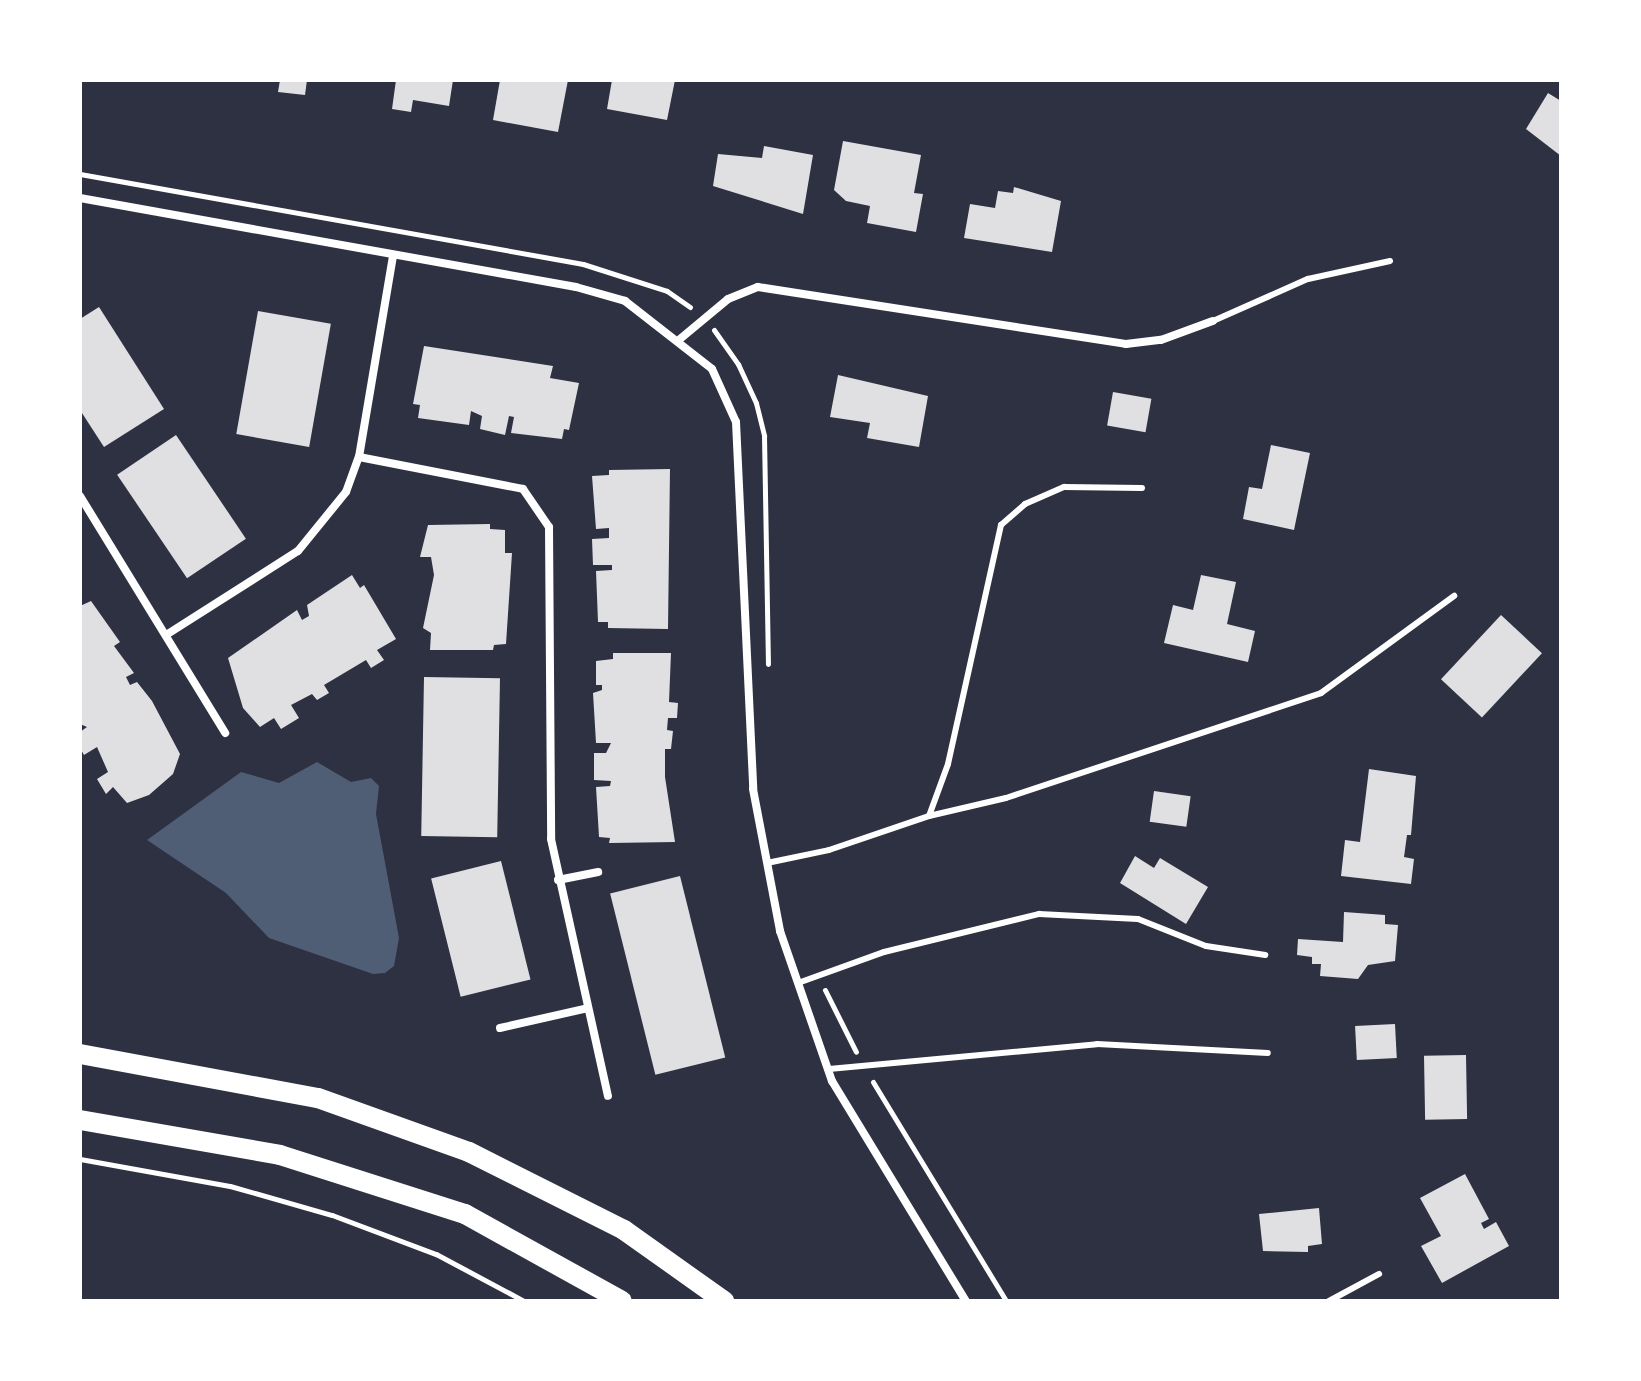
<!DOCTYPE html>
<style>
body{margin:0}
#map{position:relative;width:1641px;height:1381px;overflow:hidden;background:#2d3142;font-family:"PT Sans",sans-serif}
div>[style]{position:absolute}
.water>*{inset:0;background:#4f5d75}
.building>*{inset:0;background:#e0e0e3;transform-origin:0 0}
.path>*{height:5px;margin:-2.5px;padding:0 2.5px;transform-origin:2.5px;border-radius:2.5px;background:#fff}
.service>*{height:6px;margin:-3px;padding:0 3px;transform-origin:3px;border-radius:3px;background:#fff}
.minor>*{height:8px;margin:-4px;padding:0 4px;transform-origin:4px;border-radius:4px;background:#fff}
.primary>*{height:20px;margin:-10px;padding:0 10px;transform-origin:10px;border-radius:10px;background:#fff}
span{translate:-50% -50%;white-space:nowrap;text-align:center;line-height:1.15;-webkit-text-stroke:8px #fff;paint-order:stroke}
.frame{position:absolute;inset:0;border:82px solid #fff;pointer-events:none}
</style>
<div id="map">
<div class="water">
<i style="clip-path:polygon(317px 762px,351px 782px,371px 778px,379px 786px,376px 814px,399px 938px,394px 966px,385px 973px,373px 974px,269px 938px,226px 893px,147px 840px,241px 772px,279px 783px)"></i>
</div>
<div class="building">
<i style="clip-path:polygon(280px 80px,307px 80px,305px 95px,278px 92px)"></i>
<i style="clip-path:polygon(396px 80px,453px 80px,449px 106px,413px 100px,411px 112px,392px 109px)"></i>
<i style="clip-path:polygon(500px 80px,568px 80px,558px 132px,493px 120px)"></i>
<i style="clip-path:polygon(612px 80px,675px 80px,667px 120px,607px 109px)"></i>
<i style="clip-path:polygon(1548px 93px,1561px 101px,1561px 156px,1526px 129px)"></i>
<i style="clip-path:polygon(843px 141px,921px 155px,914px 193px,923px 194px,916px 232px,867px 223px,870px 206px,846px 201px,834px 190px)"></i>
<i style="clip-path:polygon(764px 146px,813px 155px,803px 214px,713px 186px,718px 154px,762px 158px)"></i>
<i style="clip-path:polygon(1014px 187px,1061px 201px,1052px 252px,964px 238px,970px 204px,995px 208px,998px 191px,1013px 193px)"></i>
<i style="clip-path:polygon(99px 307px,164px 409px,104px 447px,80px 410px,80px 319px)"></i>
<i style="left:258px;top:311px;width:74px;height:125px;rotate:10deg"></i>
<i style="clip-path:polygon(424px 346px,553px 366px,550px 378px,579px 383px,569px 430px,564px 429px,562px 439px,511px 433px,514px 417px,509px 416px,505px 435px,480px 429px,482px 416px,471px 411px,469px 425px,418px 418px,420px 405px,413px 404px)"></i>
<i style="clip-path:polygon(838px 375px,928px 396px,919px 447px,867px 438px,870px 423px,830px 417px)"></i>
<i style="left:1113px;top:392px;width:39px;height:34px;rotate:10deg"></i>
<i style="left:176px;top:435px;width:125px;height:71px;rotate:56deg"></i>
<i style="clip-path:polygon(1271px 445px,1310px 453px,1294px 530px,1243px 519px,1249px 487px,1262px 489px)"></i>
<i style="clip-path:polygon(670px 469px,668px 629px,608px 628px,608px 622px,598px 622px,596px 571px,612px 570px,612px 565px,593px 565px,592px 539px,609px 538px,609px 528px,596px 529px,592px 476px,609px 475px,609px 470px)"></i>
<i style="clip-path:polygon(490px 524px,490px 529px,505px 530px,505px 553px,512px 553px,506px 644px,494px 645px,493px 650px,430px 650px,431px 633px,423px 628px,434px 575px,431px 557px,420px 557px,428px 525px)"></i>
<i style="clip-path:polygon(352px 575px,360px 588px,364px 585px,396px 639px,377px 650px,384px 660px,371px 668px,366px 660px,324px 685px,329px 693px,317px 700px,312px 694px,291px 705px,299px 718px,281px 729px,274px 718px,260px 727px,243px 708px,228px 658px,297px 610px,302px 620px,309px 616px,307px 605px)"></i>
<i style="clip-path:polygon(1201px 575px,1236px 582px,1227px 624px,1255px 631px,1248px 662px,1164px 643px,1173px 605px,1193px 610px)"></i>
<i style="clip-path:polygon(91px 601px,120px 642px,114px 646px,134px 673px,126px 677px,130px 685px,137px 682px,152px 701px,180px 754px,173px 774px,149px 795px,127px 803px,113px 787px,106px 794px,97px 779px,108px 772px,97px 747px,84px 755px,80px 748px,80px 732px,87px 727px,80px 724px,80px 606px)"></i>
<i style="left:1501px;top:615px;width:56px;height:88px;rotate:43deg"></i>
<i style="clip-path:polygon(613px 653px,671px 653px,669px 702px,678px 703px,677px 718px,668px 718px,667px 730px,673px 731px,671px 749px,665px 749px,665px 777px,675px 842px,609px 843px,610px 838px,599px 837px,596px 787px,610px 786px,611px 781px,594px 780px,594px 753px,606px 753px,611px 743px,596px 743px,593px 693px,602px 690px,602px 685px,596px 685px,596px 661px,613px 659px)"></i>
<i style="left:424px;top:677px;width:76px;height:159px;rotate:1deg"></i>
<i style="clip-path:polygon(1369px 769px,1416px 776px,1411px 835px,1407px 835px,1404px 857px,1414px 859px,1411px 884px,1341px 876px,1345px 840px,1360px 842px)"></i>
<i style="left:1154px;top:791px;width:37px;height:31px;rotate:8deg"></i>
<i style="clip-path:polygon(1135px 856px,1154px 868px,1160px 858px,1208px 887px,1186px 924px,1120px 883px)"></i>
<i style="left:501px;top:861px;width:122px;height:72px;rotate:76deg"></i>
<i style="left:680px;top:876px;width:187px;height:72px;rotate:76deg"></i>
<i style="clip-path:polygon(1344px 912px,1385px 915px,1385px 924px,1398px 925px,1395px 961px,1368px 965px,1358px 979px,1320px 976px,1321px 964px,1312px 964px,1312px 957px,1297px 955px,1298px 939px,1343px 942px)"></i>
<i style="left:1395px;top:1024px;width:34px;height:40px;rotate:87deg"></i>
<i style="left:1466px;top:1055px;width:64px;height:42px;rotate:89deg"></i>
<i style="clip-path:polygon(1465px 1174px,1489px 1219px,1481px 1223px,1484px 1229px,1496px 1222px,1509px 1246px,1442px 1283px,1421px 1246px,1441px 1236px,1420px 1198px)"></i>
<i style="clip-path:polygon(1319px 1208px,1322px 1244px,1308px 1246px,1308px 1252px,1263px 1251px,1259px 1214px)"></i>
</div>
<div class="path">
<i style="left:80px;top:174px;width:511px;rotate:10.14deg"></i>
<i style="left:583px;top:264px;width:88px;rotate:17.8deg"></i>
<i style="left:667px;top:291px;width:28px;rotate:35deg"></i>
<i style="left:714px;top:330px;width:42px;rotate:54.8deg"></i>
<i style="left:738px;top:364px;width:43px;rotate:65.2deg"></i>
<i style="left:756px;top:403px;width:34px;rotate:76deg"></i>
<i style="left:764px;top:436px;width:228px;rotate:89deg"></i>
<i style="left:825px;top:990px;width:69px;rotate:63.4deg"></i>
<i style="left:873px;top:1082px;width:256px;rotate:58.7deg"></i>
<i style="left:80px;top:1159px;width:152px;rotate:10.2deg"></i>
<i style="left:230px;top:1186px;width:106px;rotate:15.9deg"></i>
<i style="left:332px;top:1215px;width:111px;rotate:20.6deg"></i>
<i style="left:436px;top:1254px;width:100px;rotate:28.1deg"></i>
</div>
<div class="service">
<i style="left:1213px;top:321px;width:104px;rotate:-23.9deg"></i>
<i style="left:1308px;top:279px;width:84px;rotate:-12.4deg"></i>
<i style="left:929px;top:816px;width:79px;rotate:-13.2deg"></i>
<i style="left:1006px;top:798px;width:332px;rotate:-18.4deg"></i>
<i style="left:1321px;top:693px;width:165px;rotate:-36.1deg"></i>
<i style="left:767px;top:863px;width:63px;rotate:-11.8deg"></i>
<i style="left:829px;top:850px;width:106px;rotate:-18.8deg"></i>
<i style="left:929px;top:816px;width:55px;rotate:-69.9deg"></i>
<i style="left:948px;top:764px;width:245px;rotate:-77.5deg"></i>
<i style="left:1001px;top:525px;width:32px;rotate:-41deg"></i>
<i style="left:1025px;top:504px;width:43px;rotate:-23.6deg"></i>
<i style="left:1064px;top:487px;width:78px;rotate:0.7deg"></i>
<i style="left:798px;top:983px;width:91px;rotate:-19.8deg"></i>
<i style="left:884px;top:952px;width:160px;rotate:-13.8deg"></i>
<i style="left:1039px;top:914px;width:99px;rotate:2.9deg"></i>
<i style="left:1138px;top:919px;width:73px;rotate:21.7deg"></i>
<i style="left:1206px;top:946px;width:60px;rotate:8.7deg"></i>
<i style="left:829px;top:1069px;width:269px;rotate:-5.3deg"></i>
<i style="left:1097px;top:1044px;width:171px;rotate:3deg"></i>
<i style="left:1329px;top:1301px;width:57px;rotate:-28.4deg"></i>
</div>
<div class="minor">
<i style="left:80px;top:198px;width:504px;rotate:10.17deg"></i>
<i style="left:576px;top:287px;width:51px;rotate:15.9deg"></i>
<i style="left:625px;top:301px;width:110px;rotate:38deg"></i>
<i style="left:712px;top:369px;width:58px;rotate:65.6deg"></i>
<i style="left:736px;top:422px;width:367px;rotate:87.3deg"></i>
<i style="left:753px;top:789px;width:145px;rotate:79.2deg"></i>
<i style="left:780px;top:931px;width:159px;rotate:70.9deg"></i>
<i style="left:832px;top:1081px;width:258px;rotate:58.7deg"></i>
<i style="left:680px;top:339px;width:62px;rotate:-39.8deg"></i>
<i style="left:728px;top:299px;width:32px;rotate:-22deg"></i>
<i style="left:758px;top:287px;width:372px;rotate:8.8deg"></i>
<i style="left:1126px;top:344px;width:35px;rotate:-7deg"></i>
<i style="left:1161px;top:340px;width:55px;rotate:-20.1deg"></i>
<i style="left:359px;top:457px;width:167px;rotate:11deg"></i>
<i style="left:523px;top:489px;width:46px;rotate:55.6deg"></i>
<i style="left:549px;top:527px;width:312px;rotate:89.6deg"></i>
<i style="left:551px;top:839px;width:263px;rotate:77.5deg"></i>
<i style="left:80px;top:496px;width:278px;rotate:58.5deg"></i>
<i style="left:166px;top:635px;width:156px;rotate:-32.5deg"></i>
<i style="left:298px;top:551px;width:76px;rotate:-50.9deg"></i>
<i style="left:346px;top:492px;width:37px;rotate:-70deg"></i>
<i style="left:359px;top:457px;width:204px;rotate:-80.4deg"></i>
<i style="left:558px;top:880px;width:41px;rotate:-11.3deg"></i>
<i style="left:500px;top:1028px;width:90px;rotate:-12.8deg"></i>
</div>
<div class="primary">
<i style="left:80px;top:1054px;width:242px;rotate:10.5deg"></i>
<i style="left:318px;top:1098px;width:160px;rotate:19.7deg"></i>
<i style="left:469px;top:1152px;width:174px;rotate:26.7deg"></i>
<i style="left:624px;top:1230px;width:123px;rotate:35.4deg"></i>
<i style="left:80px;top:1120px;width:203px;rotate:9.9deg"></i>
<i style="left:280px;top:1155px;width:194px;rotate:17.7deg"></i>
<i style="left:465px;top:1214px;width:179px;rotate:29deg"></i>
</div>
<div class="frame"></div>
</div>
